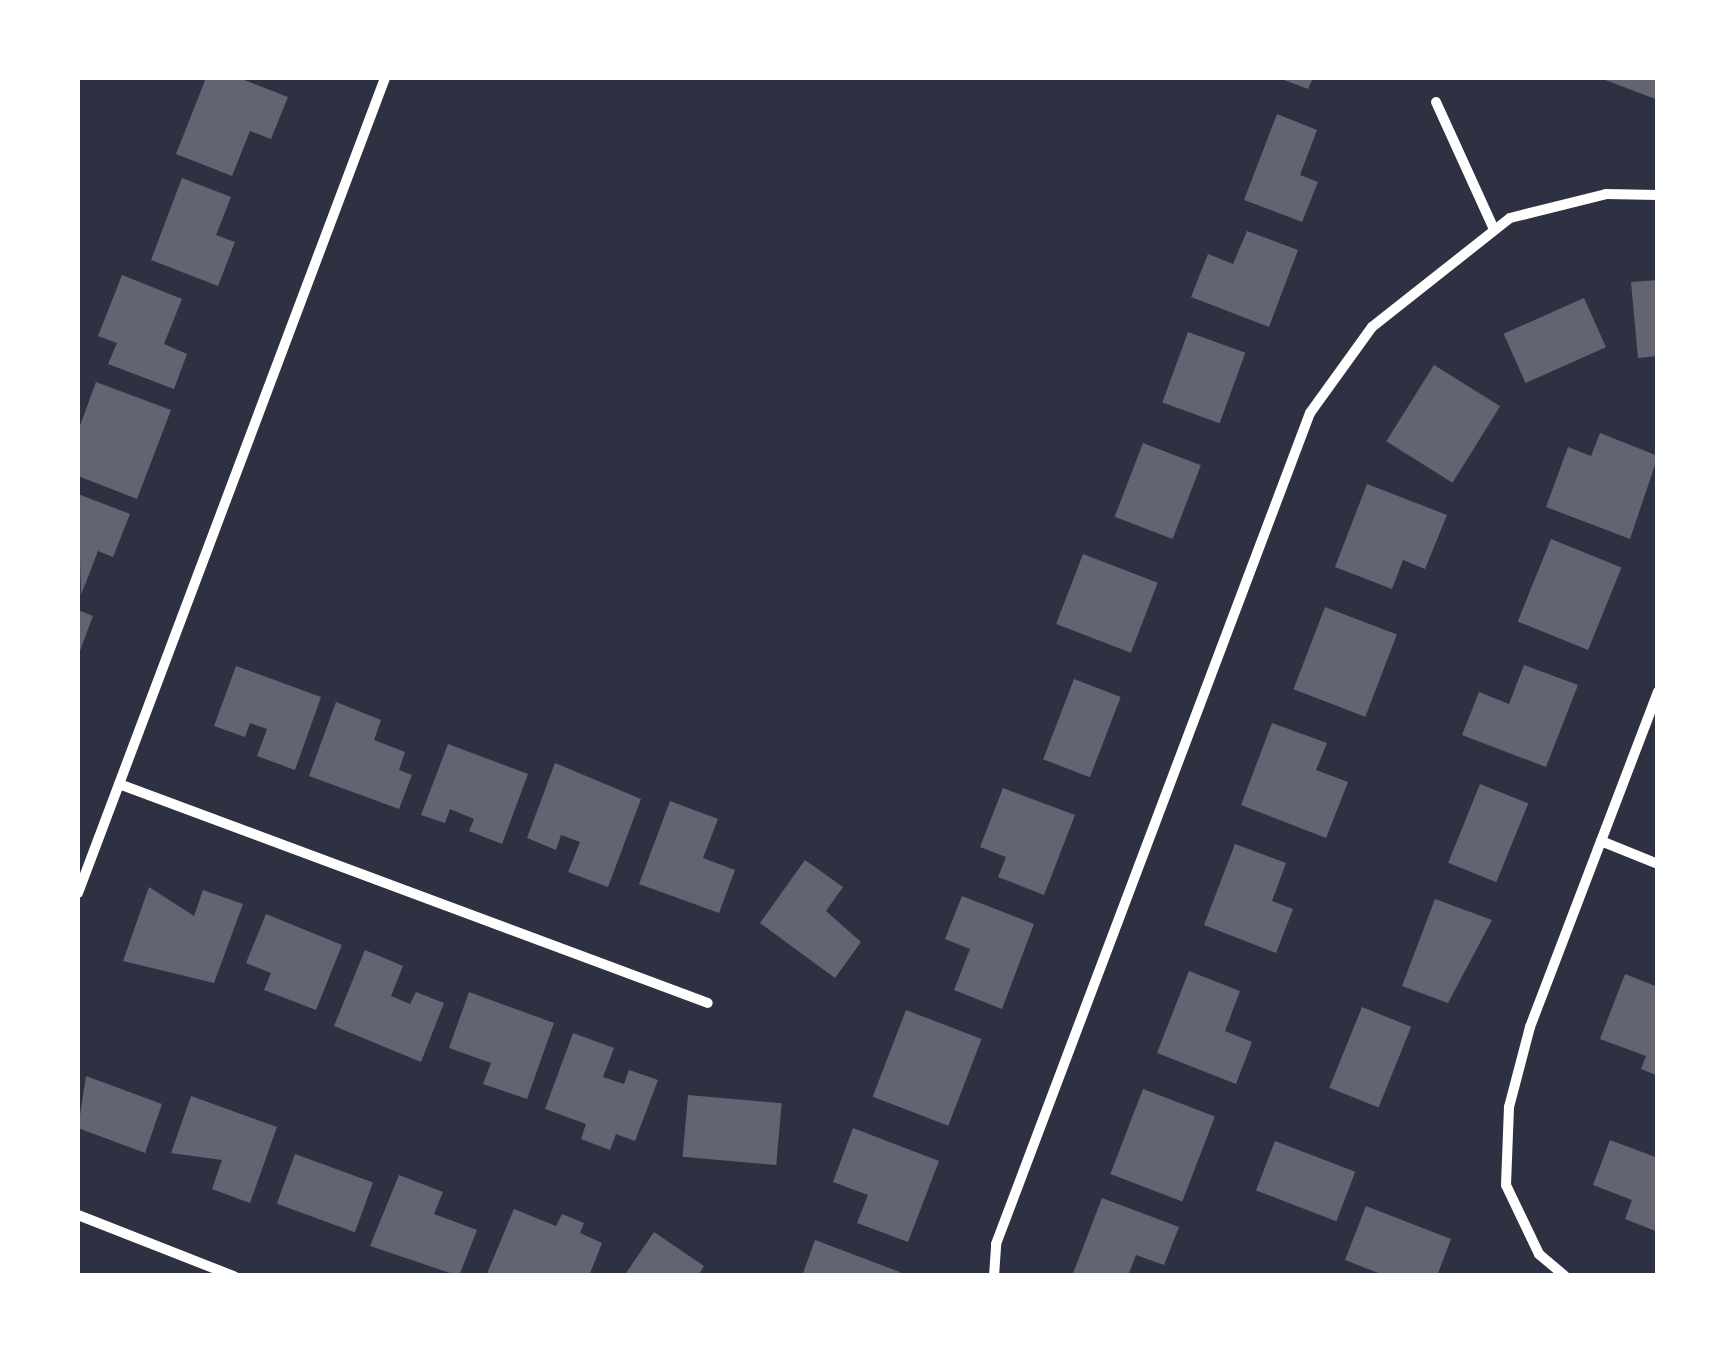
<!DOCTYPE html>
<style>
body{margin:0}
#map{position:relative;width:1735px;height:1353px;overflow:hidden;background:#2d3142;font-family:"Zilla Slab",serif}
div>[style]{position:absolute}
.building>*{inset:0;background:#626471;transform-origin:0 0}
.minor>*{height:10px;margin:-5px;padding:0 5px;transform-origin:5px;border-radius:5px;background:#fff}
span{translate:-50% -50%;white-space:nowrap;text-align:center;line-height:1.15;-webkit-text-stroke:10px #fff;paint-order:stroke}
.frame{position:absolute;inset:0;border:80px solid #fff;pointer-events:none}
</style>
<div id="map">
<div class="building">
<i style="clip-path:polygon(206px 78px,239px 78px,288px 97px,271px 139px,250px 131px,232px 176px,176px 154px)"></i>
<i style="clip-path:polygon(1279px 78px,1313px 78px,1308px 89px)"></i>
<i style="clip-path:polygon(1600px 78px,1658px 78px,1658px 100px)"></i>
<i style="clip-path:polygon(1277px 114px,1317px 130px,1300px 175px,1318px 182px,1302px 222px,1244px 200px)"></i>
<i style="clip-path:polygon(182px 178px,231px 197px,216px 235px,235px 242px,218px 286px,151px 260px)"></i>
<i style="clip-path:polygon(1247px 231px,1298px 250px,1269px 327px,1191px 297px,1208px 254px,1233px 264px)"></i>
<i style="clip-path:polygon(122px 275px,182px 299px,164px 344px,187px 354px,174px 389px,108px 364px,117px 343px,98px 336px)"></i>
<i style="clip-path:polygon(1658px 280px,1658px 356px,1638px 358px,1631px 282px)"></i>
<i style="left:1584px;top:298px;width:54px;height:88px;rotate:66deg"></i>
<i style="left:1188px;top:332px;width:61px;height:75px;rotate:20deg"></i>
<i style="left:1434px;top:365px;width:78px;height:90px;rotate:32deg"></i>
<i style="clip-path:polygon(96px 382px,171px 410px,137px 499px,78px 476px,78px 431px)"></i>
<i style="clip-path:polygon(1600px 433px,1658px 456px,1630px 539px,1546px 507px,1568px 447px,1591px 456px)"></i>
<i style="left:1143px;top:443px;width:62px;height:79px;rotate:21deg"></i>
<i style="clip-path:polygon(1367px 484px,1447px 515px,1425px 569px,1403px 560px,1392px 589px,1335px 567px)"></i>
<i style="clip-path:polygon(78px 494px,130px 514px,113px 557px,98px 551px,81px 595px)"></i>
<i style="left:1551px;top:539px;width:76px;height:89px;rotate:22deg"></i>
<i style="left:1083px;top:554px;width:80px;height:75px;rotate:21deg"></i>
<i style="left:1325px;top:607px;width:77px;height:88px;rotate:21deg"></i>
<i style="clip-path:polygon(78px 610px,93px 616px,78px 656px)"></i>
<i style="clip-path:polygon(1524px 665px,1578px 685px,1546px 767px,1462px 735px,1479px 692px,1509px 704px)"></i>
<i style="clip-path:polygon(236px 666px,321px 697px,295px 770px,257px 756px,267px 729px,250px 723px,245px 737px,214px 726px)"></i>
<i style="left:1074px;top:679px;width:50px;height:86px;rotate:21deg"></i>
<i style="clip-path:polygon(336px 702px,381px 720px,374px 740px,405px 752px,399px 770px,412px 775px,399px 809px,309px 776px)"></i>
<i style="clip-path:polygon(1272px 723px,1327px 743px,1316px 770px,1348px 782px,1326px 838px,1241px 805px)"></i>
<i style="clip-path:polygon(448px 744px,528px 774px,502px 844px,469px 831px,474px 819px,450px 809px,445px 823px,421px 815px)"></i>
<i style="clip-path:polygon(555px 763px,641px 799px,608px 887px,568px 872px,580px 842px,561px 835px,556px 850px,527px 838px)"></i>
<i style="left:1480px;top:784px;width:52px;height:85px;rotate:22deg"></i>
<i style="clip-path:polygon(1003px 788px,1075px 815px,1044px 895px,998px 877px,1006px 857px,980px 847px)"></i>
<i style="clip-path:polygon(670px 801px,718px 819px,703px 858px,735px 870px,719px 913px,639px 884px)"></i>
<i style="clip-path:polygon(1235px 844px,1286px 863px,1272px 901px,1293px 909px,1276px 953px,1204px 925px)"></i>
<i style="clip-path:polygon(805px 860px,843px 887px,826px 911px,861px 942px,835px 978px,760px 923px)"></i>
<i style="clip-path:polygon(149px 887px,194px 916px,203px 890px,243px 904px,214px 983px,123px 961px)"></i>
<i style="clip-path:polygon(962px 896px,1034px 924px,1002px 1009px,954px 990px,970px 949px,945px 939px)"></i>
<i style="clip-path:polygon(1435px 899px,1492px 920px,1448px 1003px,1402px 986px)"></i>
<i style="clip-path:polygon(266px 914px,342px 945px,316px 1010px,264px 990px,271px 973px,246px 963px)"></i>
<i style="clip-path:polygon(365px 950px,403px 966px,391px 996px,410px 1004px,416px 992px,444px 1003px,421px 1062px,334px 1026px)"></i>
<i style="clip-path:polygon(1189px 971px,1240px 991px,1225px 1031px,1252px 1042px,1236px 1084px,1157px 1053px)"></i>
<i style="clip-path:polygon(1625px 974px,1658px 987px,1658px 1076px,1641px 1069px,1646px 1056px,1600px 1039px)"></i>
<i style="clip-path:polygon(469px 992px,554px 1023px,527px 1099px,483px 1084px,491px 1063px,449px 1048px)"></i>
<i style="left:1362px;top:1007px;width:53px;height:87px;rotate:22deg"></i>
<i style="left:906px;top:1010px;width:81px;height:93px;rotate:21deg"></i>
<i style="clip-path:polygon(573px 1033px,614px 1048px,603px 1077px,624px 1084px,629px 1070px,658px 1080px,635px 1141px,616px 1134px,610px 1150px,581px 1139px,586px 1124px,545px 1109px)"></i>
<i style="clip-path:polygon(86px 1076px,162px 1104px,145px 1153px,78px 1128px)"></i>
<i style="left:1143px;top:1089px;width:77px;height:91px;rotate:21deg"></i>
<i style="left:688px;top:1095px;width:94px;height:62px;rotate:5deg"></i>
<i style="clip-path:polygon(191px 1096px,277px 1127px,250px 1203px,212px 1189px,222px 1160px,171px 1153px)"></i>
<i style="clip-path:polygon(853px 1128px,939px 1161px,908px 1242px,857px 1223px,868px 1195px,833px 1182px)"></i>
<i style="clip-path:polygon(1610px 1140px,1658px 1158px,1658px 1232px,1625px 1219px,1632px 1200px,1593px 1185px)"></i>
<i style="left:1275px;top:1141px;width:86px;height:53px;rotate:21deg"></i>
<i style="left:295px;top:1154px;width:83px;height:53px;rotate:20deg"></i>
<i style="clip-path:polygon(399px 1175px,443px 1192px,434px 1214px,477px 1230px,459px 1276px,370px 1246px)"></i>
<i style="clip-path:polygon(1102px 1198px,1179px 1227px,1164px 1265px,1136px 1255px,1128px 1276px,1072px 1276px)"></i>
<i style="clip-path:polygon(1366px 1206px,1451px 1239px,1437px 1276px,1386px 1276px,1345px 1260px)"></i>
<i style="clip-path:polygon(514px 1209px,556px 1226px,562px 1214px,584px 1223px,580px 1233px,602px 1243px,589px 1276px,486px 1276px)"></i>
<i style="clip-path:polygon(654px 1232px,704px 1266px,698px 1276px,624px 1276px)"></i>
<i style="clip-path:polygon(815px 1240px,900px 1272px,899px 1276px,802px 1276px)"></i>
</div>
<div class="minor">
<i style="left:1436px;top:102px;width:140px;rotate:65.5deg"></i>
<i style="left:119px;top:784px;width:628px;rotate:20.4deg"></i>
<i style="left:1601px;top:841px;width:61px;rotate:22deg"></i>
<i style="left:78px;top:893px;width:871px;rotate:-69.36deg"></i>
<i style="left:78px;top:1215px;width:168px;rotate:21.4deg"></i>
<i style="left:994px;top:1276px;width:32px;rotate:-86deg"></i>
<i style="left:996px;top:1244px;width:888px;rotate:-69.3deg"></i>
<i style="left:1310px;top:413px;width:106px;rotate:-54.2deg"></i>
<i style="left:1372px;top:327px;width:176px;rotate:-38.3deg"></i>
<i style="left:1510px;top:218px;width:99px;rotate:-14deg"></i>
<i style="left:1606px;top:194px;width:52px;rotate:1.1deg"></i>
<i style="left:1565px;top:1276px;width:34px;rotate:-140deg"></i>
<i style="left:1539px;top:1254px;width:76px;rotate:-115.6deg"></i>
<i style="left:1506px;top:1185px;width:78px;rotate:-87.8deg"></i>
<i style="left:1509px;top:1107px;width:83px;rotate:-75.3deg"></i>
<i style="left:1530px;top:1027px;width:359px;rotate:-69.1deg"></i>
</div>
<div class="frame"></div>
</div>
